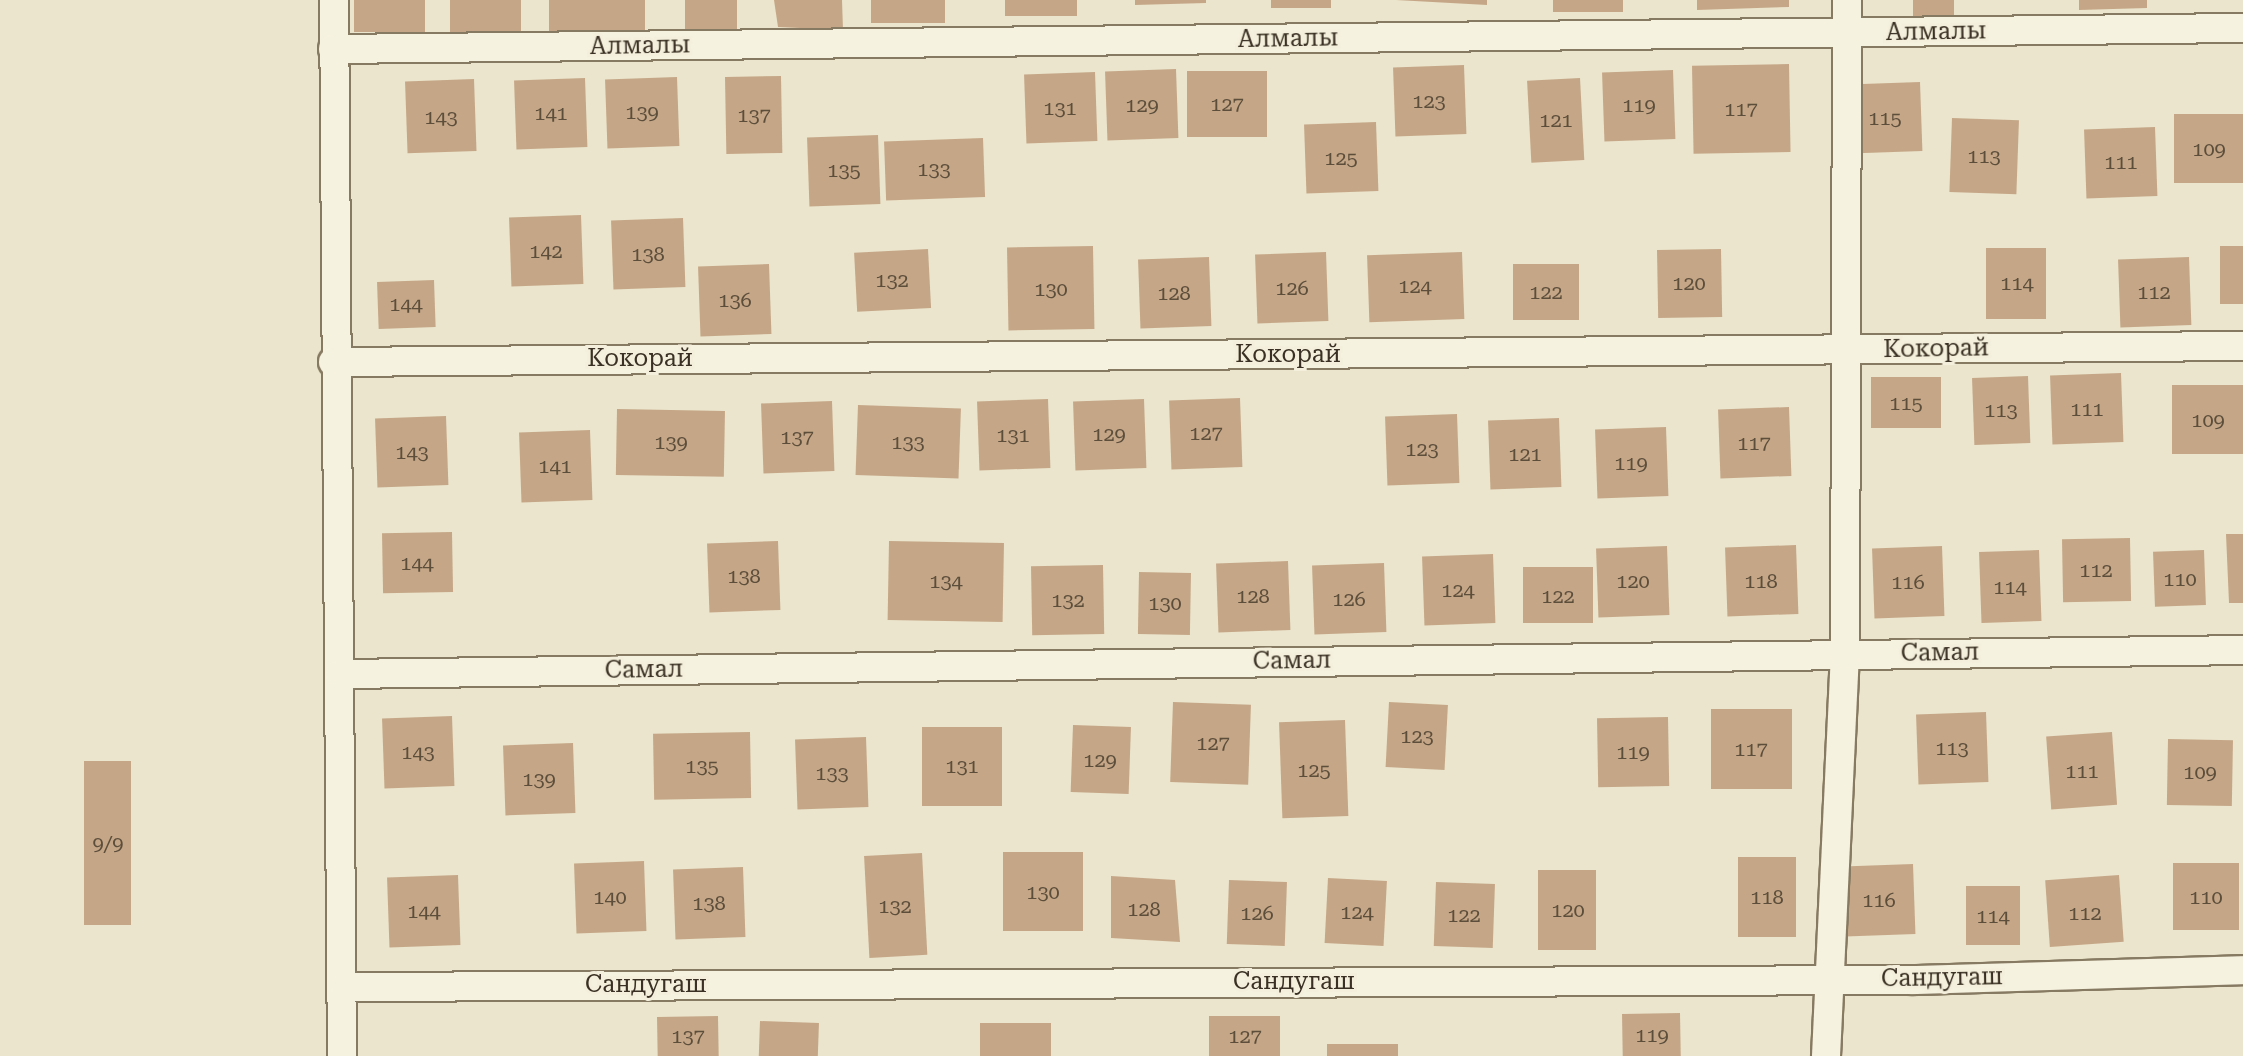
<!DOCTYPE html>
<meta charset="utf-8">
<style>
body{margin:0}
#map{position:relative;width:2243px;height:1056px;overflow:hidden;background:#ebe5cd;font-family:"Roboto Serif",serif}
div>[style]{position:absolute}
.building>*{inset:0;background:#c5a787;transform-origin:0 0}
.roads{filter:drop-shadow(2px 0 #877a62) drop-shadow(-2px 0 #877a62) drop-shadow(0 2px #877a62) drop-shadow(0 -2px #877a62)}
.street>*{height:28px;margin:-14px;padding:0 14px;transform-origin:14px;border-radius:14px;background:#f6f2e0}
span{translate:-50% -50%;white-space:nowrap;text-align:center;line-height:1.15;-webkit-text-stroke:6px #f3efdc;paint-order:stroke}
.number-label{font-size:20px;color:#5d4e3c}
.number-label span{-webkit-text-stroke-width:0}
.street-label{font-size:24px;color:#3a3023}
</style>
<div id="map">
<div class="building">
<i style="left:354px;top:0;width:71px;height:32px"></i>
<i style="left:450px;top:0;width:71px;height:33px"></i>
<i style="left:549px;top:0;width:96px;height:31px"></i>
<i style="left:685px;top:0;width:52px;height:29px"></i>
<i style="clip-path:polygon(774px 0,842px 0,843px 30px,778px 27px)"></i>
<i style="left:871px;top:0;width:74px;height:23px"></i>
<i style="left:1005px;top:0;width:72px;height:16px"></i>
<i style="clip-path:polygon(1135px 0,1206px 0,1206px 3px,1135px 5px)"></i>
<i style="left:1271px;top:0;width:60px;height:8px"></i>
<i style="clip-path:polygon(1396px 0,1487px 0,1487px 5px)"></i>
<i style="left:1553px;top:0;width:70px;height:12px"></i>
<i style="clip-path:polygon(1697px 0,1789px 0,1789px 7px,1697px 10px)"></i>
<i style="left:1913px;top:0;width:41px;height:17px"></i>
<i style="clip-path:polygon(2079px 0,2147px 0,2147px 8px,2079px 10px)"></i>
<i style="left:1789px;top:64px;width:88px;height:97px;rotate:89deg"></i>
<i style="left:1464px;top:65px;width:69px;height:71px;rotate:88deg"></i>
<i style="left:1176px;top:69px;width:69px;height:71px;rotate:88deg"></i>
<i style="left:1673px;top:70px;width:69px;height:71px;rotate:88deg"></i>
<i style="left:1187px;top:71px;width:80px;height:66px"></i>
<i style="left:1095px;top:72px;width:69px;height:71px;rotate:88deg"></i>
<i style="left:781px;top:76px;width:77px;height:56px;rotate:89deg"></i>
<i style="left:677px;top:77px;width:69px;height:72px;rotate:88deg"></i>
<i style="left:585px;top:78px;width:69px;height:71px;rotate:88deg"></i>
<i style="left:1580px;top:78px;width:82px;height:53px;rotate:87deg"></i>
<i style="left:474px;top:79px;width:72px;height:69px;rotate:88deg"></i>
<i style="left:1920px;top:82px;width:69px;height:72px;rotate:88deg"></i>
<i style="left:2243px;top:114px;width:69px;height:69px;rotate:90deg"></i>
<i style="left:1952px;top:118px;width:67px;height:74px;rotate:2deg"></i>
<i style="left:1376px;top:122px;width:69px;height:72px;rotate:88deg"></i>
<i style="left:2155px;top:127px;width:69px;height:71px;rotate:88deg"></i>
<i style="left:878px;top:135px;width:69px;height:71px;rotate:88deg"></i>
<i style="left:983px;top:138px;width:59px;height:99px;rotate:88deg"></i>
<i style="left:581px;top:215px;width:69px;height:72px;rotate:88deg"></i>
<i style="left:683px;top:218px;width:69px;height:72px;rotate:88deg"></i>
<i style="left:1093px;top:246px;width:83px;height:86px;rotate:89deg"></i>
<i style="left:2243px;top:246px;width:58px;height:23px;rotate:90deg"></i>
<i style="left:1986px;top:248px;width:60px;height:71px"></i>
<i style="left:928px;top:249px;width:59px;height:74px;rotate:87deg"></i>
<i style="left:1721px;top:249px;width:68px;height:64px;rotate:89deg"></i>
<i style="left:1326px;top:252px;width:69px;height:71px;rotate:88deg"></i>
<i style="left:1462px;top:252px;width:67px;height:95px;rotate:88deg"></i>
<i style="left:1209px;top:257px;width:69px;height:71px;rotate:88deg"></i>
<i style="left:2189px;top:257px;width:68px;height:71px;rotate:88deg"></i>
<i style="left:769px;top:264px;width:70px;height:71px;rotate:88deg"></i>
<i style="left:1513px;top:264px;width:66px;height:56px"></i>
<i style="left:434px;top:280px;width:47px;height:57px;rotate:88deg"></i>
<i style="left:2121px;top:373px;width:69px;height:71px;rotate:88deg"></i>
<i style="left:2028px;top:376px;width:67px;height:56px;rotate:88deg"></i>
<i style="left:1871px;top:377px;width:70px;height:51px"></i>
<i style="left:2243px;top:385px;width:69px;height:71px;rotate:90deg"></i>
<i style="left:1240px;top:398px;width:69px;height:71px;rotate:88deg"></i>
<i style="left:1048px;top:399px;width:69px;height:71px;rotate:88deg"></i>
<i style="left:1144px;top:399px;width:69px;height:71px;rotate:88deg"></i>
<i style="left:832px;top:401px;width:70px;height:71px;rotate:88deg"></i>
<i style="left:858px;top:405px;width:103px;height:70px;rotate:2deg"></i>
<i style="left:1789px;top:407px;width:69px;height:71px;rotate:88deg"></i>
<i style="left:617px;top:409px;width:108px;height:66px;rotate:1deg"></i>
<i style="left:1457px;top:414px;width:69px;height:72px;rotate:88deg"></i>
<i style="left:446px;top:416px;width:69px;height:71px;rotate:88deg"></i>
<i style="left:1559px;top:418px;width:69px;height:71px;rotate:88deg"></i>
<i style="left:1666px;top:427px;width:69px;height:71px;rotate:88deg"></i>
<i style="left:590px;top:430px;width:70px;height:71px;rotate:88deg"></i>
<i style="left:452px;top:532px;width:60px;height:70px;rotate:89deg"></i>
<i style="clip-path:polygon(2226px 534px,2243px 534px,2243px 603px,2229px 603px)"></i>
<i style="left:2130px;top:538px;width:63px;height:68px;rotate:89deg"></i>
<i style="left:778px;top:541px;width:69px;height:71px;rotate:88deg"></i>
<i style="left:889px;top:541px;width:115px;height:79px;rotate:1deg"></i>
<i style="left:1796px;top:545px;width:69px;height:71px;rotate:88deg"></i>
<i style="left:1667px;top:546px;width:69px;height:71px;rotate:88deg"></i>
<i style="left:1942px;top:546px;width:70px;height:70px;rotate:88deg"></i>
<i style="left:2039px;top:550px;width:71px;height:60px;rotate:88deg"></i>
<i style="left:2204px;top:550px;width:55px;height:51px;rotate:88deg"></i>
<i style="left:1493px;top:554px;width:69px;height:71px;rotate:88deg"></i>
<i style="left:1288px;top:561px;width:69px;height:72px;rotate:88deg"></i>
<i style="left:1384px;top:563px;width:69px;height:72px;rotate:88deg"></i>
<i style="left:1103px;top:565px;width:69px;height:72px;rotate:89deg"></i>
<i style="left:1593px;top:567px;width:56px;height:70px;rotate:90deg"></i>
<i style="left:1139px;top:572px;width:52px;height:62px;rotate:1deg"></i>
<i style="left:1173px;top:702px;width:78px;height:80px;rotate:2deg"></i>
<i style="left:1389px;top:702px;width:59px;height:65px;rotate:3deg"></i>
<i style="left:1711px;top:709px;width:81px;height:80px"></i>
<i style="left:1986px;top:712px;width:70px;height:70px;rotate:88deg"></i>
<i style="left:452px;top:716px;width:70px;height:70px;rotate:88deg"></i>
<i style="left:1668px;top:717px;width:69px;height:71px;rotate:89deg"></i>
<i style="left:1345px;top:720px;width:96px;height:66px;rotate:88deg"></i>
<i style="left:1073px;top:725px;width:58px;height:67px;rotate:2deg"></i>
<i style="left:922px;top:727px;width:80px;height:79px"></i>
<i style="left:750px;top:732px;width:66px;height:97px;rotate:89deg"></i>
<i style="left:2112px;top:732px;width:73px;height:66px;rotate:86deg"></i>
<i style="left:866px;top:737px;width:70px;height:71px;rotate:88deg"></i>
<i style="left:2168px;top:739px;width:65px;height:66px;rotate:1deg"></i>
<i style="left:573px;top:743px;width:70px;height:70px;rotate:88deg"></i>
<i style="left:84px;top:761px;width:47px;height:164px"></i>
<i style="left:1003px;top:852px;width:80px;height:79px"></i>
<i style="left:922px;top:853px;width:102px;height:58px;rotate:87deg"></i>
<i style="left:1738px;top:857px;width:58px;height:80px"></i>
<i style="left:644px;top:861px;width:70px;height:70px;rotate:88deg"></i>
<i style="left:2173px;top:863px;width:66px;height:67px"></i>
<i style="left:1913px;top:864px;width:70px;height:70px;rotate:88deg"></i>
<i style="left:743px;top:867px;width:70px;height:70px;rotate:88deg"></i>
<i style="left:1538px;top:870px;width:58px;height:80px"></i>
<i style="left:458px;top:875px;width:70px;height:71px;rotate:88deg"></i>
<i style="left:2119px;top:875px;width:67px;height:74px;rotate:86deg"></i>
<i style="clip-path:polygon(1111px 876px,1175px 880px,1180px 942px,1111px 938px)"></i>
<i style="left:1328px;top:878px;width:59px;height:65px;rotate:3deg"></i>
<i style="left:1229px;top:880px;width:58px;height:64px;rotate:2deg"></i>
<i style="left:1436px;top:882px;width:59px;height:64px;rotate:2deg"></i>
<i style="left:1966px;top:886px;width:54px;height:59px"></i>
<i style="left:1680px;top:1013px;width:43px;height:58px;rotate:89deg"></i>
<i style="left:718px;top:1016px;width:40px;height:61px;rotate:89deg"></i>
<i style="left:1209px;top:1016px;width:71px;height:40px"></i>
<i style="left:760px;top:1021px;width:59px;height:35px;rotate:2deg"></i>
<i style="left:980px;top:1023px;width:71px;height:33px"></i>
<i style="left:1398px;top:1044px;width:12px;height:71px;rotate:90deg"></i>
</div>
<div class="roads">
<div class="street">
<i style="left:334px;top:0;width:1056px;rotate:89.57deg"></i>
<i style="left:333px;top:49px;width:1910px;rotate:-0.63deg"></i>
<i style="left:333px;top:362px;width:1910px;rotate:-0.48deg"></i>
<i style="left:340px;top:674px;width:1903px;rotate:-0.72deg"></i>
<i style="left:345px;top:987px;width:1569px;rotate:-0.26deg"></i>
<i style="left:1914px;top:980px;width:329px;rotate:-1.7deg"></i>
<i style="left:1826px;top:1056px;width:402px;rotate:-87.3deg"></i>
<i style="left:1845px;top:654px;width:654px;rotate:-89.82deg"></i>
</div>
</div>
<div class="number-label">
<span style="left:1429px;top:101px">123</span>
<span style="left:1227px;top:104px">127</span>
<span style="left:1142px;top:105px">129</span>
<span style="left:1639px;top:105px">119</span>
<span style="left:1060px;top:108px">131</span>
<span style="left:1741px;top:109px">117</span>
<span style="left:642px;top:112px">139</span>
<span style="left:551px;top:113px">141</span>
<span style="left:754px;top:115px">137</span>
<span style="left:441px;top:117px">143</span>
<span style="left:1885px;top:118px">115</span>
<span style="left:1556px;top:120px">121</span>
<span style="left:2209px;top:149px">109</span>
<span style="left:1984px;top:156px">113</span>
<span style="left:1341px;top:158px">125</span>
<span style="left:2121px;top:162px">111</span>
<span style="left:934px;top:169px">133</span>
<span style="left:844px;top:170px">135</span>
<span style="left:546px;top:251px">142</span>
<span style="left:648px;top:254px">138</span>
<span style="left:892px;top:280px">132</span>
<span style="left:1689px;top:283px">120</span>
<span style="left:2017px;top:283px">114</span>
<span style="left:1415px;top:286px">124</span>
<span style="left:1292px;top:288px">126</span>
<span style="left:1051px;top:289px">130</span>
<span style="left:1546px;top:292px">122</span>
<span style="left:2154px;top:292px">112</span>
<span style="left:1174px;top:293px">128</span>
<span style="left:735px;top:300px">136</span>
<span style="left:406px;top:304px">144</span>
<span style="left:1906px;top:403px">115</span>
<span style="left:2087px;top:409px">111</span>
<span style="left:2001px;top:410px">113</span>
<span style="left:2208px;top:420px">109</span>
<span style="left:1206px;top:433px">127</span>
<span style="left:1109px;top:434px">129</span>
<span style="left:1013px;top:435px">131</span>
<span style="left:797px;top:437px">137</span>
<span style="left:671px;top:442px">139</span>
<span style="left:908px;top:442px">133</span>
<span style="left:1754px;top:443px">117</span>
<span style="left:1422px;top:449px">123</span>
<span style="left:412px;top:452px">143</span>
<span style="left:1525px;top:454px">121</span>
<span style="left:1631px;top:463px">119</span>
<span style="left:555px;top:466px">141</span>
<span style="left:417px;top:563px">144</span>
<span style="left:2096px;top:570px">112</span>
<span style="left:744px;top:576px">138</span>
<span style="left:2180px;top:579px">110</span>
<span style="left:946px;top:581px">134</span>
<span style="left:1633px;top:581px">120</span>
<span style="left:1761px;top:581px">118</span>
<span style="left:1908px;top:582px">116</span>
<span style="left:2010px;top:587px">114</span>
<span style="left:1458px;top:590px">124</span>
<span style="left:1253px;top:596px">128</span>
<span style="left:1558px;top:596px">122</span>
<span style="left:1349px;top:599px">126</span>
<span style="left:1068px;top:600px">132</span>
<span style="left:1165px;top:603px">130</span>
<span style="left:1417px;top:736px">123</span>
<span style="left:1213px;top:743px">127</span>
<span style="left:1952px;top:748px">113</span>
<span style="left:1751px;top:749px">117</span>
<span style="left:418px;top:752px">143</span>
<span style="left:1633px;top:752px">119</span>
<span style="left:1100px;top:760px">129</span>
<span style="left:702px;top:766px">135</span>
<span style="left:962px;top:766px">131</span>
<span style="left:1314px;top:770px">125</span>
<span style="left:2082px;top:771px">111</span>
<span style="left:2200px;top:772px">109</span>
<span style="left:832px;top:773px">133</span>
<span style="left:539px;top:779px">139</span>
<span style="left:108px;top:843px">9/9</span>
<span style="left:1043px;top:892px">130</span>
<span style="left:610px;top:897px">140</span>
<span style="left:1767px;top:897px">118</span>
<span style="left:2206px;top:897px">110</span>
<span style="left:1879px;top:900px">116</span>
<span style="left:709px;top:903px">138</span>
<span style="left:895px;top:906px">132</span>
<span style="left:1144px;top:909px">128</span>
<span style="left:1568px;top:910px">120</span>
<span style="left:424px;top:911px">144</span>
<span style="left:1357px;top:912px">124</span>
<span style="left:1257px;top:913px">126</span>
<span style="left:2085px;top:913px">112</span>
<span style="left:1464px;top:915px">122</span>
<span style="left:1993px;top:916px">114</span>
<span style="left:1652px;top:1035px">119</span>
<span style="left:688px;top:1036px">137</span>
<span style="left:1245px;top:1036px">127</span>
</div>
<div class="street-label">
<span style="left:1936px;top:32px;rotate:-1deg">Алмалы</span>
<span style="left:1288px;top:39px;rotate:-1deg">Алмалы</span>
<span style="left:640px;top:46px;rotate:-1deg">Алмалы</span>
<span style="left:1936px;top:349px;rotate:-1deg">Кокорай</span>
<span style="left:1288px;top:355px">Кокорай</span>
<span style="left:640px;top:359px">Кокорай</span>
<span style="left:1940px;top:653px;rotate:-1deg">Самал</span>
<span style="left:1292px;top:661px;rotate:-1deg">Самал</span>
<span style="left:644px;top:670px;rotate:-1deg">Самал</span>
<span style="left:1942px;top:978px;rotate:-1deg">Сандугаш</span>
<span style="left:1294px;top:982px">Сандугаш</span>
<span style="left:646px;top:985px">Сандугаш</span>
</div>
</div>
